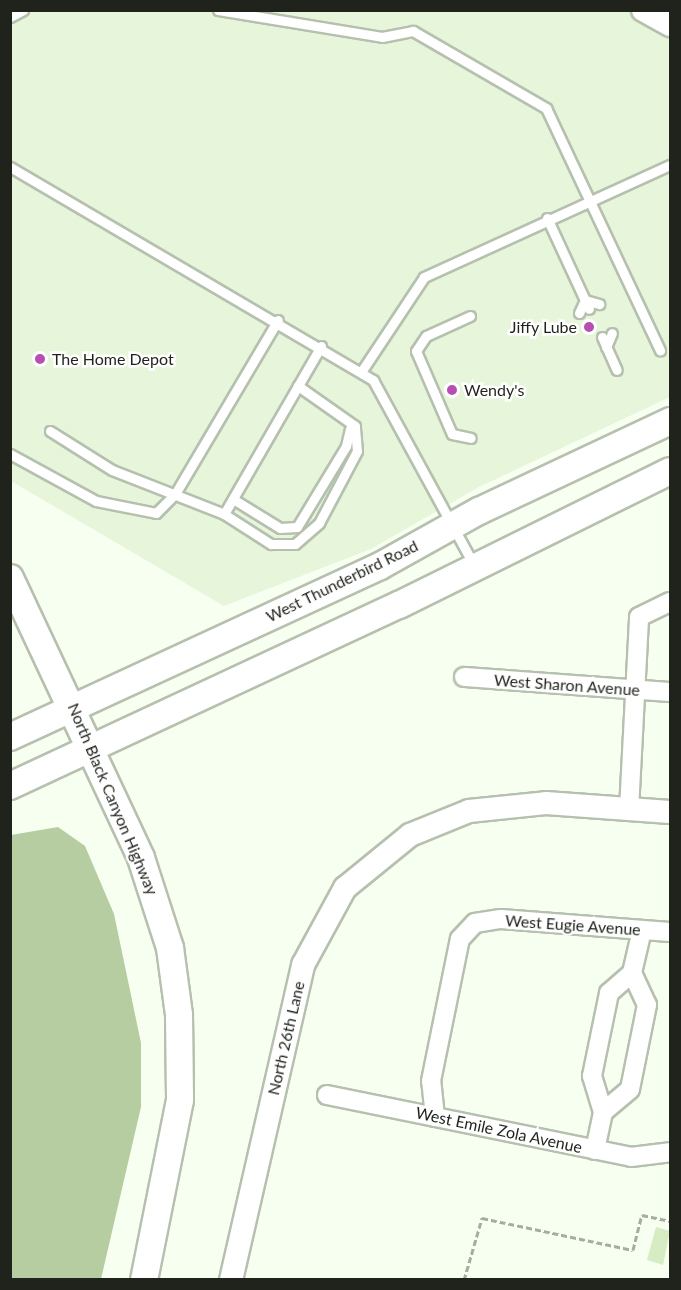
<!DOCTYPE html>
<style>
body{margin:0}
#map{position:relative;width:681px;height:1290px;overflow:hidden;background:#f7fff0;font-family:Lato,sans-serif}
div>[style]{position:absolute}
.built>*{inset:0;background:#e7f5db}
.green>*{inset:0;background:#d6ecc2}
.water>*{inset:0;background:#b5cda0}
.path>*{height:3px;margin-top:-1.5px;transform-origin:0;background:repeating-linear-gradient(90deg,#a6aca0 0 6px,transparent 0 9px)}
.roads{filter:drop-shadow(2px 0 #b6c0ae) drop-shadow(-2px 0 #b6c0ae) drop-shadow(0 2px #b6c0ae) drop-shadow(0 -2px #b6c0ae)}
.service>*{height:9px;margin:-4.5px;padding:0 4.5px;transform-origin:4.5px;border-radius:4.5px;background:#fff}
.minor>*{height:18px;margin:-9px;padding:0 9px;transform-origin:9px;border-radius:9px;background:#fff}
.tertiary>*{height:22px;margin:-11px;padding:0 11px;transform-origin:11px;border-radius:11px;background:#fff}
.secondary>*{height:26px;margin:-13px;padding:0 13px;transform-origin:13px;border-radius:13px;background:#fff}
.dots>*{width:16px;height:16px;translate:-50% -50%;box-sizing:border-box;border:3px solid #fff;border-radius:50%}
span{translate:-50% -50%;white-space:nowrap;text-align:center;line-height:1.15;-webkit-text-stroke:5px #fff;paint-order:stroke}
.poi-label{font-size:16px;color:#1f231c}
.right{translate:-100% -50%;text-align:right}
.left{translate:0 -50%;text-align:left}
.street-label{font-size:16px;color:#1f231c}
.frame{position:absolute;inset:0;border:12px solid #1f231c;pointer-events:none}
</style>
<div id="map">
<div class="built">
<i style="clip-path:polygon(643px 10px,670px 25px,670px 397px,479px 487px,371px 549px,224px 606px,11px 481px,11px 11px)"></i>
</div>
<div class="green">
<i style="clip-path:polygon(656px 1227px,670px 1231px,663px 1265px,647px 1260px)"></i>
</div>
<div class="water">
<i style="clip-path:polygon(58px 827px,85px 846px,114px 914px,141px 1043px,141px 1107px,101px 1279px,12px 1279px,11px 835px)"></i>
</div>
<div class="path">
<i style="left:464px;top:1280px;width:65px;rotate:-73.8deg"></i>
<i style="left:482px;top:1218px;width:154px;rotate:12deg"></i>
<i style="left:633px;top:1250px;width:36px;rotate:-76deg"></i>
<i style="left:642px;top:1215px;width:29px;rotate:12deg"></i>
</div>
<div class="roads">
<div class="service">
<i style="left:218px;top:10px;width:166px;rotate:9.3deg"></i>
<i style="left:382px;top:37px;width:32px;rotate:-11deg"></i>
<i style="left:413px;top:31px;width:154px;rotate:30.1deg"></i>
<i style="left:546px;top:108px;width:268px;rotate:64.8deg"></i>
<i style="left:10px;top:17px;width:15px;rotate:-28deg"></i>
<i style="left:10px;top:167px;width:421px;rotate:30.4deg"></i>
<i style="left:373px;top:380px;width:213px;rotate:61.4deg"></i>
<i style="left:547px;top:218px;width:100px;rotate:65.2deg"></i>
<i style="left:585px;top:300px;width:15px;rotate:16deg"></i>
<i style="left:579px;top:313px;width:14px;rotate:-65deg"></i>
<i style="left:470px;top:316px;width:48px;rotate:155.6deg"></i>
<i style="left:426px;top:336px;width:18px;rotate:124deg"></i>
<i style="left:416px;top:351px;width:90px;rotate:66.6deg"></i>
<i style="left:452px;top:434px;width:19px;rotate:12deg"></i>
<i style="left:602px;top:337px;width:36px;rotate:66deg"></i>
<i style="left:606px;top:347px;width:15px;rotate:-67deg"></i>
<i style="left:361px;top:372px;width:114px;rotate:-56.4deg"></i>
<i style="left:424px;top:277px;width:270px;rotate:-24.5deg"></i>
<i style="left:50px;top:431px;width:73px;rotate:32.2deg"></i>
<i style="left:112px;top:470px;width:120px;rotate:21.4deg"></i>
<i style="left:224px;top:514px;width:56px;rotate:32.6deg"></i>
<i style="left:271px;top:544px;width:24px"></i>
<i style="left:295px;top:544px;width:32px;rotate:-41deg"></i>
<i style="left:319px;top:523px;width:81px;rotate:-62.2deg"></i>
<i style="left:357px;top:451px;width:25px;rotate:-95deg"></i>
<i style="left:355px;top:426px;width:70px;rotate:-144.9deg"></i>
<i style="left:10px;top:454px;width:98px;rotate:28.7deg"></i>
<i style="left:96px;top:501px;width:61px;rotate:11.3deg"></i>
<i style="left:156px;top:513px;width:27px;rotate:-45deg"></i>
<i style="left:175px;top:494px;width:202px;rotate:-59.4deg"></i>
<i style="left:233px;top:499px;width:55px;rotate:31.7deg"></i>
<i style="left:280px;top:528px;width:17px;rotate:-3deg"></i>
<i style="left:297px;top:527px;width:95px;rotate:-58.8deg"></i>
<i style="left:346px;top:446px;width:18px;rotate:-77deg"></i>
<i style="left:224px;top:514px;width:194px;rotate:-60deg"></i>
</div>
<div class="minor">
<i style="left:464px;top:677px;width:207px;rotate:4.2deg"></i>
<i style="left:629px;top:810px;width:193px;rotate:-87deg"></i>
<i style="left:639px;top:617px;width:34px;rotate:-26deg"></i>
<i style="left:327px;top:1095px;width:310px;rotate:11.5deg"></i>
<i style="left:631px;top:1157px;width:39px;rotate:-7deg"></i>
<i style="left:603px;top:1112px;width:35px;rotate:-40deg"></i>
<i style="left:630px;top:1089px;width:86px;rotate:-78.6deg"></i>
<i style="left:647px;top:1005px;width:35px;rotate:-115deg"></i>
<i style="left:435px;top:1117px;width:36px;rotate:-96deg"></i>
<i style="left:431px;top:1081px;width:145px;rotate:-78.5deg"></i>
<i style="left:460px;top:939px;width:22px;rotate:-47deg"></i>
<i style="left:475px;top:923px;width:26px;rotate:-9deg"></i>
<i style="left:501px;top:919px;width:169px;rotate:4.4deg"></i>
<i style="left:595px;top:1150px;width:39px;rotate:-78deg"></i>
<i style="left:603px;top:1112px;width:38px;rotate:-107deg"></i>
<i style="left:592px;top:1076px;width:85px;rotate:-78.4deg"></i>
<i style="left:609px;top:993px;width:30px;rotate:-41deg"></i>
<i style="left:632px;top:973px;width:44px;rotate:-76.9deg"></i>
</div>
<div class="tertiary">
<i style="left:643px;top:10px;width:31px;rotate:29deg"></i>
<i style="left:231px;top:1280px;width:323px;rotate:-77.1deg"></i>
<i style="left:303px;top:965px;width:88px;rotate:-61.4deg"></i>
<i style="left:345px;top:888px;width:84px;rotate:-39.2deg"></i>
<i style="left:410px;top:835px;width:64px;rotate:-22.1deg"></i>
<i style="left:469px;top:811px;width:77px;rotate:-5.9deg"></i>
<i style="left:546px;top:803px;width:124px;rotate:4.2deg"></i>
</div>
<div class="secondary">
<i style="left:10px;top:578px;width:309px;rotate:64.9deg"></i>
<i style="left:141px;top:858px;width:95px;rotate:72.1deg"></i>
<i style="left:170px;top:948px;width:68px;rotate:82.3deg"></i>
<i style="left:179px;top:1015px;width:85px;rotate:89.3deg"></i>
<i style="left:180px;top:1100px;width:184px;rotate:101.3deg"></i>
<i style="left:10px;top:737px;width:408px;rotate:-24.8deg"></i>
<i style="left:380px;top:566px;width:113px;rotate:-29.1deg"></i>
<i style="left:479px;top:511px;width:211px;rotate:-25.2deg"></i>
<i style="left:10px;top:786px;width:429px;rotate:-25deg"></i>
<i style="left:399px;top:605px;width:302px;rotate:-26.3deg"></i>
</div>
</div>
<div class="dots">
<i style="left:589px;top:327px;background:#b74eb1"></i>
<i style="left:40px;top:359px;background:#b74eb1"></i>
<i style="left:452px;top:390px;background:#b74eb1"></i>
</div>
<div class="poi-label">
<span class="right" style="left:577px;top:327px">Jiffy Lube</span>
<span class="left" style="left:52px;top:359px">The Home Depot</span>
<span class="left" style="left:464px;top:390px">Wendy's</span>
</div>
<div class="street-label">
<span style="left:342px;top:581px;rotate:-26deg">West Thunderbird Road</span>
<span style="left:567px;top:685px;rotate:4deg">West Sharon Avenue</span>
<span style="left:113px;top:799px;rotate:67deg">North Black Canyon Highway</span>
<span style="left:573px;top:925px;rotate:4deg">West Eugie Avenue</span>
<span style="left:286px;top:1038px;rotate:-77deg">North 26th Lane</span>
<span style="left:499px;top:1130px;rotate:12deg">West Emile Zola Avenue</span>
</div>
<div class="frame"></div>
</div>
